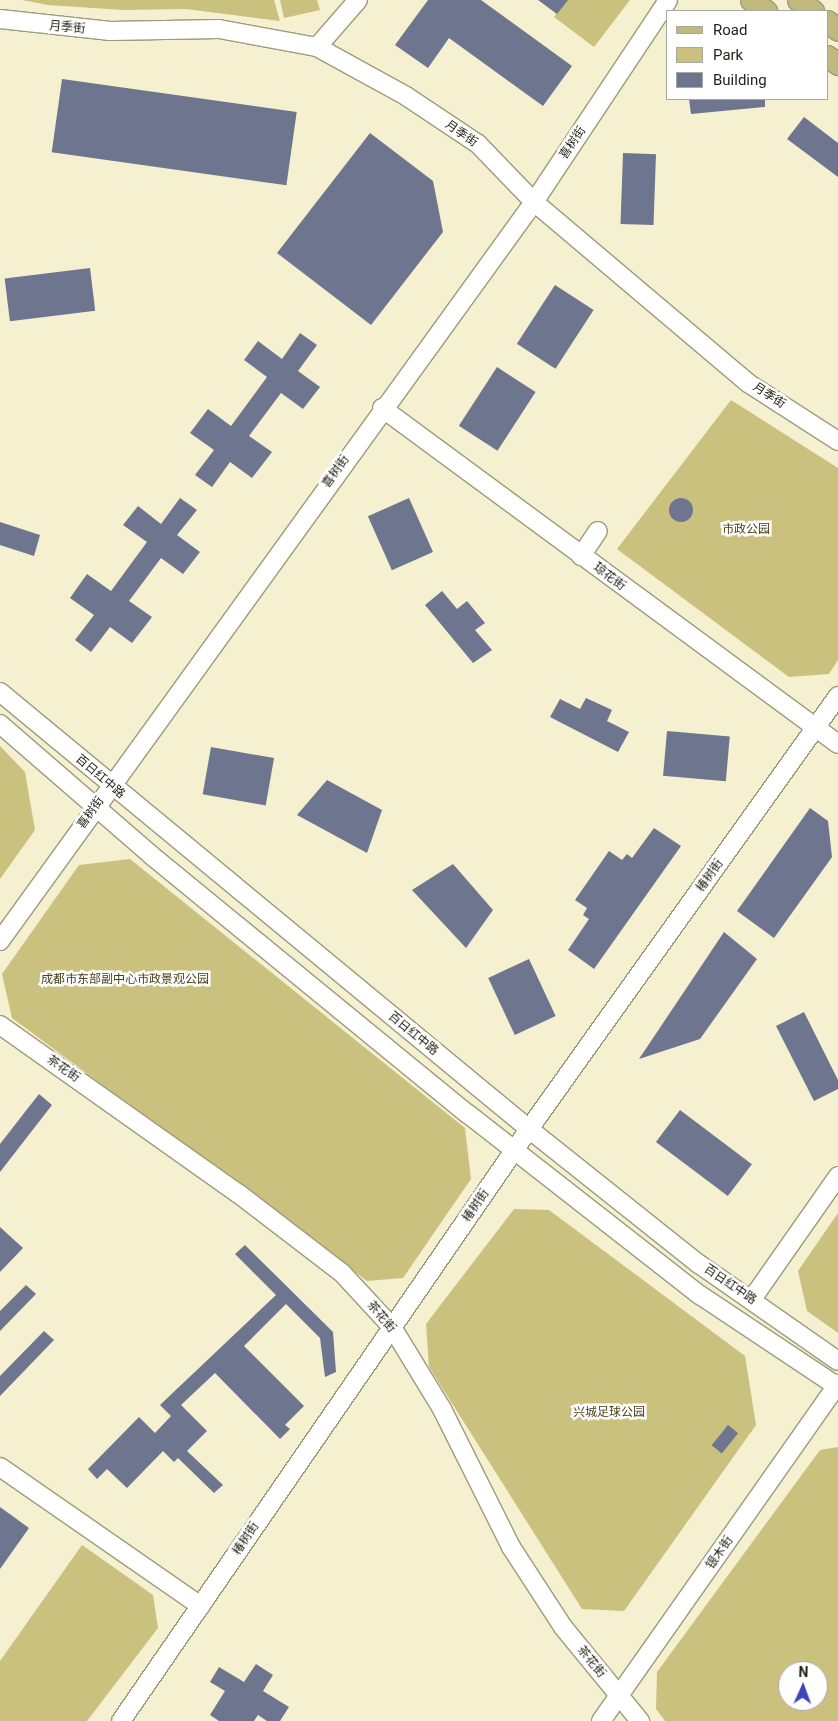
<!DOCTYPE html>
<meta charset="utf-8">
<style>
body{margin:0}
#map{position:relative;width:838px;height:1721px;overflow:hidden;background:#f4f0d0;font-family:Roboto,"Noto Sans SC",sans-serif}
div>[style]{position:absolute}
.green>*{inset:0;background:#cac17f}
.building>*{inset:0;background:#6e758f;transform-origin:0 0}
.round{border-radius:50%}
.roads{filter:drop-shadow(1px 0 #9e9b7d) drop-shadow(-1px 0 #9e9b7d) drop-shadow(0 1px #9e9b7d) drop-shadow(0 -1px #9e9b7d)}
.minor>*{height:18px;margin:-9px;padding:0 9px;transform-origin:9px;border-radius:9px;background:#fff}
.major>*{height:21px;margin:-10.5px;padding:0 10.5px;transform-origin:10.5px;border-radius:10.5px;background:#c0b87c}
span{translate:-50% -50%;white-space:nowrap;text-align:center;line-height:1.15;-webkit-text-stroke:5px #fff;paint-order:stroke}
.street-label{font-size:12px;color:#252418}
.park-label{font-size:12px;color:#484217}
.legend{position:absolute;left:666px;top:10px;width:162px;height:90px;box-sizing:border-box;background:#fff;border:1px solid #a8a7a3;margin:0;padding:6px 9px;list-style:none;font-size:15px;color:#252418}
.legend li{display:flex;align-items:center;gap:10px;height:25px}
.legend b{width:25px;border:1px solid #a8a7a3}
.north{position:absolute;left:778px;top:1661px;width:50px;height:50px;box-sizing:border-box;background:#fff;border:1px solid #a8a7a3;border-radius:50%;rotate:2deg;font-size:14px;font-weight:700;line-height:20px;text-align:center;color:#252418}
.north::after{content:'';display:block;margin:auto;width:18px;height:22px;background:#3c45b9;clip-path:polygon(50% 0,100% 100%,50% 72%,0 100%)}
</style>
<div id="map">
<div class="green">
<i style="clip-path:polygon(22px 0,274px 0,280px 21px,186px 9px,123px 10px,48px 5px)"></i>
<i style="clip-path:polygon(280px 0,317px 0,320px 10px,284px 18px)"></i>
<i style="clip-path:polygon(567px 0,630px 0,594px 47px,554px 17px)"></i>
<i style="clip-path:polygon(731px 400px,838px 468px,838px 660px,829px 674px,789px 677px,617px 549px)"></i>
<i style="clip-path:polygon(0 746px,25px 772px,35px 830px,0 879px)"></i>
<i style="clip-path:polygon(130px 859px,465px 1128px,471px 1179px,403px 1278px,367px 1281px,12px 1018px,2px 974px,79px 865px)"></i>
<i style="clip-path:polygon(514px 1209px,549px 1210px,745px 1356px,756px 1425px,624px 1611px,582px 1609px,429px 1367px,426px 1324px)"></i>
<i style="clip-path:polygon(838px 1213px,838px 1333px,807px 1311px,798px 1271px)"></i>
<i style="clip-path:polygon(evenodd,838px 1447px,838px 1721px,665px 1721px,656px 1709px,657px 1672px,820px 1450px,838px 1447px,788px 1671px,818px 1671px,818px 1701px,788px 1701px,788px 1671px)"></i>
<i style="clip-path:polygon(82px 1545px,153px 1595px,158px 1628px,87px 1721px,0 1721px,0 1661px)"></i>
</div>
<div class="building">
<i style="clip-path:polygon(428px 0,481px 0,572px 66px,543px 106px,449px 38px,428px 68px,395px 45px)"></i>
<i style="clip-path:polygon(538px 0,568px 0,557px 14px)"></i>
<i style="left:62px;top:79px;width:237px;height:74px;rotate:8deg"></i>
<i style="clip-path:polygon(689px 99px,765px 99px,765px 107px,691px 114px)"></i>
<i style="clip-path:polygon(804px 117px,838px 143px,838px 177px,787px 139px)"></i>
<i style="clip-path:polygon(370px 133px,433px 181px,443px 232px,371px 325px,277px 253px)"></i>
<i style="left:623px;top:153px;width:33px;height:71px;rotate:2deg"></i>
<i style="left:90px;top:268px;width:43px;height:86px;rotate:83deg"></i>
<i style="left:555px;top:285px;width:46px;height:70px;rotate:33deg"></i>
<i style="clip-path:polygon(300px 333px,317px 345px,298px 371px,320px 387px,303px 409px,281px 393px,249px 436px,272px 452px,252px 478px,230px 462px,212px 487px,195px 475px,214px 450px,190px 433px,208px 409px,231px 426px,267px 377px,244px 360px,258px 341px,282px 359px)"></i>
<i style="left:497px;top:367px;width:46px;height:70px;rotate:33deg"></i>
<i style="clip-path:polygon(180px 498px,197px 510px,177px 535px,200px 552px,183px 574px,161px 558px,129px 601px,152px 617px,132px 643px,110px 627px,91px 652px,75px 640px,94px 615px,70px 598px,87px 574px,111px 591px,147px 542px,123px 525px,138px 506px,161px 524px)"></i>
<i style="left:409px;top:498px;width:59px;height:45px;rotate:66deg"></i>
<i class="round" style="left:669px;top:498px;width:24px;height:24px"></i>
<i style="clip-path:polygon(0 522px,40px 535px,34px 556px,0 545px)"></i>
<i style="clip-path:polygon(442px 591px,457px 609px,467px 601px,485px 623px,475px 630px,492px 650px,473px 663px,425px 605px)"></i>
<i style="clip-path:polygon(586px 698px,612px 710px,607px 721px,629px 732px,618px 752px,550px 717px,560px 699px,580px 709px)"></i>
<i style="left:667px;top:731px;width:63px;height:45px;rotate:5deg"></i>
<i style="left:211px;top:747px;width:64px;height:48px;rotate:10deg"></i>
<i style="clip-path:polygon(327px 780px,382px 810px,367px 853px,297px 815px)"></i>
<i style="clip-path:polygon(810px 808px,828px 821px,832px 857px,774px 938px,737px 911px)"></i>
<i style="clip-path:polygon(654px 828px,681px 846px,594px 969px,568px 950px,589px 919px,583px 915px,587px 908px,575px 900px,609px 851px,622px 860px,627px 854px,632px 858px)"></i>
<i style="clip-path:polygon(453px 864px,493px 910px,466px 948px,412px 890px)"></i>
<i style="clip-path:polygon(724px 932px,757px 959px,700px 1039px,639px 1059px)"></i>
<i style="left:529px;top:959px;width:63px;height:45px;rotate:65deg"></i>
<i style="clip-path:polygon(804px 1012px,838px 1080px,838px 1089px,814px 1101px,776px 1026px)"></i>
<i style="clip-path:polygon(39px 1094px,52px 1105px,0 1172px,0 1144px)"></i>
<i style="left:680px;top:1110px;width:90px;height:40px;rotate:37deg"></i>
<i style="clip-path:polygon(0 1227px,23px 1248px,0 1272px)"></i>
<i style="clip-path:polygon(245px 1245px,333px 1332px,336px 1372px,325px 1377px,320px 1338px,286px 1304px,244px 1346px,304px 1406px,285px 1425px,290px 1429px,280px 1439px,215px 1373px,181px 1405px,207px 1431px,187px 1451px,223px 1485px,214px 1493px,178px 1458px,174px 1462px,163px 1451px,127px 1488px,107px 1469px,97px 1479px,88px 1469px,139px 1417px,155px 1433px,171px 1416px,160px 1405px,276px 1295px,235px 1254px)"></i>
<i style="clip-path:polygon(26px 1285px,36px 1294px,0 1331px,0 1311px)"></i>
<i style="clip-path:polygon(44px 1331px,54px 1340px,0 1396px,0 1376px)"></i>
<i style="left:728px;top:1425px;width:13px;height:26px;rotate:39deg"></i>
<i style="clip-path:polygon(0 1507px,29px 1528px,0 1569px)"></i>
<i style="clip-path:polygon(256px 1664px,273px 1675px,263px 1691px,289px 1707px,280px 1721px,267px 1721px,258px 1715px,254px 1721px,219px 1721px,210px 1715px,225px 1691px,210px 1682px,219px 1667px,244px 1682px)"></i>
</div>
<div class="roads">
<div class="minor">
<i style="left:0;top:19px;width:111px;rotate:6.2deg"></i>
<i style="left:110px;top:31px;width:109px;rotate:-1.1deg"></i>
<i style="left:219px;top:29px;width:100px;rotate:10.4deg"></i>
<i style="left:317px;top:47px;width:102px;rotate:28.8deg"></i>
<i style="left:406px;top:96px;width:87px;rotate:33.7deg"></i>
<i style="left:478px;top:144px;width:81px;rotate:46deg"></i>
<i style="left:534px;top:202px;width:280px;rotate:40.2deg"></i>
<i style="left:748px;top:383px;width:107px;rotate:32.8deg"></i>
<i style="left:317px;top:47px;width:62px;rotate:-48.9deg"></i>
<i style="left:382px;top:408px;width:566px;rotate:36.38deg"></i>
<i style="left:581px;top:556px;width:30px;rotate:-56deg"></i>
<i style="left:0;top:692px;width:686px;rotate:39.56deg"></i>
<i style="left:529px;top:1129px;width:217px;rotate:38.5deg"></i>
<i style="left:699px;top:1264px;width:169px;rotate:34.9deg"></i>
<i style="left:0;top:724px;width:200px;rotate:40.9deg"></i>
<i style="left:151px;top:855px;width:409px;rotate:39.3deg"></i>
<i style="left:468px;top:1114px;width:294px;rotate:38deg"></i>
<i style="left:700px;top:1295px;width:166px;rotate:33.7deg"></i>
<i style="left:0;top:941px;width:912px;rotate:-54.15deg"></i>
<i style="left:534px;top:202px;width:242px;rotate:-56.4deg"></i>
<i style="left:0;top:1025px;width:293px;rotate:35.3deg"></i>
<i style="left:239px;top:1194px;width:130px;rotate:37.5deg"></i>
<i style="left:342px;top:1273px;width:74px;rotate:47.2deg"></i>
<i style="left:392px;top:1327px;width:96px;rotate:58.6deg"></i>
<i style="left:442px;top:1409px;width:154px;rotate:63.4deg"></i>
<i style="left:511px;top:1547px;width:95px;rotate:57deg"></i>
<i style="left:563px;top:1627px;width:122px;rotate:50.7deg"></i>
<i style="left:752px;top:1299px;width:150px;rotate:-55deg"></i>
<i style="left:0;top:1467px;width:244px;rotate:34.7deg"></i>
<i style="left:121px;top:1721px;width:719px;rotate:-55.43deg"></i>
<i style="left:529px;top:1129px;width:532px;rotate:-54.49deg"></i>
<i style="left:601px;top:1721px;width:412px;rotate:-54.9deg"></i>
</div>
<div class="major">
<i style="left:751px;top:0;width:19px;rotate:36deg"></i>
<i style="left:798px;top:0;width:19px;rotate:36deg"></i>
<i style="left:827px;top:21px;width:14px;rotate:39deg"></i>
<i style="left:827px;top:56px;width:14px;rotate:36deg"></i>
</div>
</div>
<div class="street-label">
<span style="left:67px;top:28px;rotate:5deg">月季街</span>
<span style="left:461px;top:134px;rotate:35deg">月季街</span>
<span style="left:573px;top:143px;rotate:-56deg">喜树街</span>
<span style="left:769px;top:396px;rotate:33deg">月季街</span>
<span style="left:336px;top:472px;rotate:-54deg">喜树街</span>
<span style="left:609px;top:577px;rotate:37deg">琼花街</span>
<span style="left:100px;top:777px;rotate:40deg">百日红中路</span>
<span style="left:91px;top:813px;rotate:-54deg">喜树街</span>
<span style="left:710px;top:876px;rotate:-54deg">椿树街</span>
<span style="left:413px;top:1034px;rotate:39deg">百日红中路</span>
<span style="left:63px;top:1069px;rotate:35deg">茶花街</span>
<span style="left:476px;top:1206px;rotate:-55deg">椿树街</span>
<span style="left:730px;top:1285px;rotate:34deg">百日红中路</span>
<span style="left:381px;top:1317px;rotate:50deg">茶花街</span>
<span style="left:246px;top:1539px;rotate:-56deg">椿树街</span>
<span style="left:720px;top:1553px;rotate:-55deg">银木街</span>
<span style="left:591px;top:1662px;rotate:51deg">茶花街</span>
</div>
<div class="park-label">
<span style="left:746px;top:530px">市政公园</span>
<span style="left:125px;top:980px">成都市东部副中心市政景观公园</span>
<span style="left:609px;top:1413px">兴城足球公园</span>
</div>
<ul class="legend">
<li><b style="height:6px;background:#c0b87c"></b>Road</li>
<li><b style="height:14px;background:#cac17f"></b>Park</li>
<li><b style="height:14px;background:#6e758f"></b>Building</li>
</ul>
<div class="north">N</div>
</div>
